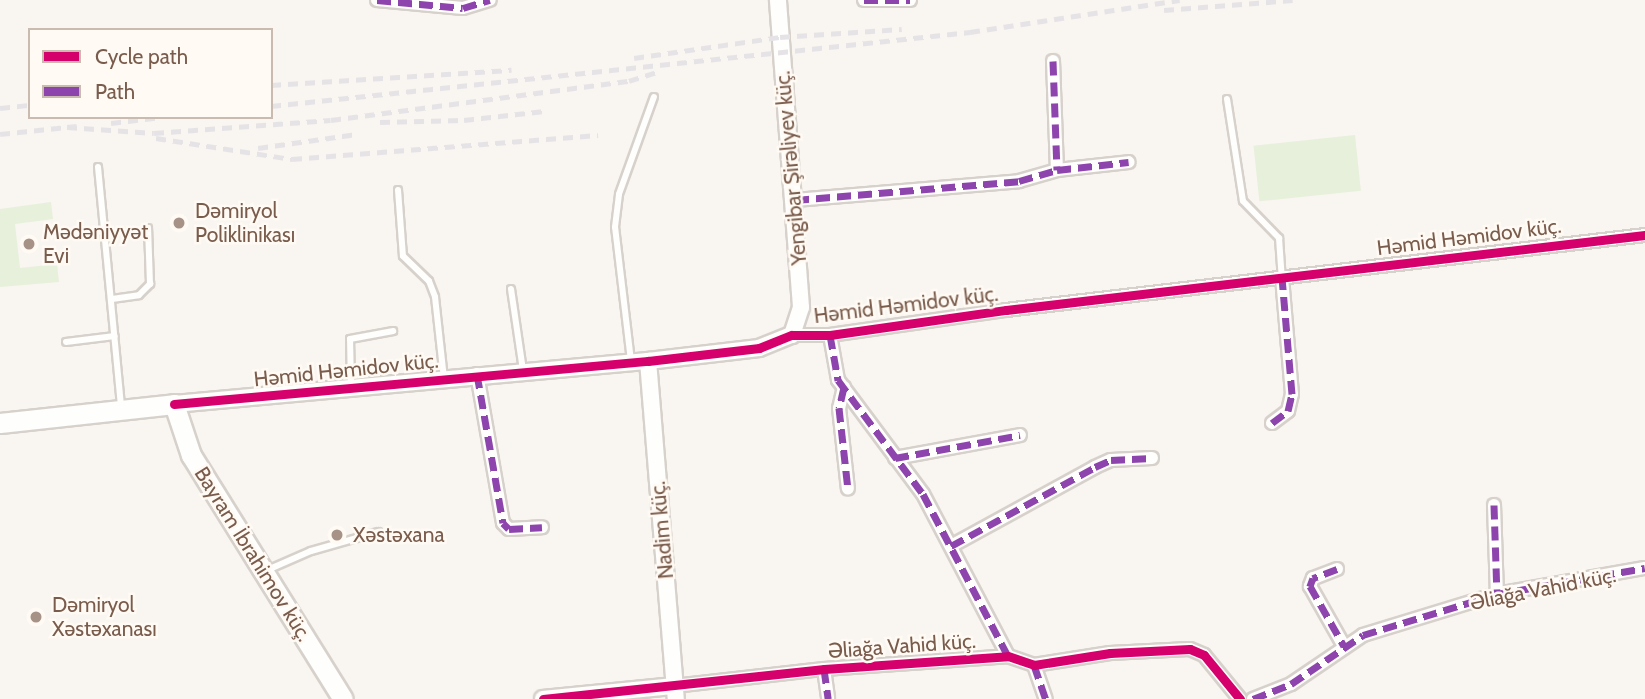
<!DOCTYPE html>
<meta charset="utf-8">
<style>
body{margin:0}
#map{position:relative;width:1645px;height:699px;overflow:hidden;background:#f9f5f0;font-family:Cabin,sans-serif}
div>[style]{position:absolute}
.green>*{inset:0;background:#e7f0db;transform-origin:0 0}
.roads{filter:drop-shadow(2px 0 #d7d1cb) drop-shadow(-2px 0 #d7d1cb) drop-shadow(0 2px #d7d1cb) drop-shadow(0 -2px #d7d1cb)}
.service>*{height:6px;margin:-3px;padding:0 3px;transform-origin:3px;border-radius:3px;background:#fefefd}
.minor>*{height:12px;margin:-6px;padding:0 6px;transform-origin:6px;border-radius:6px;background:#fefefd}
.tertiary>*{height:16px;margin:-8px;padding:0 8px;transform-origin:8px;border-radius:8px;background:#fefefd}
.secondary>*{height:19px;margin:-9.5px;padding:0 9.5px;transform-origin:9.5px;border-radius:9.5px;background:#fefefd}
.rail>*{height:4.5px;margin-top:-2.25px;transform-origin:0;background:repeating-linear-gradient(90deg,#e6e3e7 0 10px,transparent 0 17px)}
.quiet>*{height:7px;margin-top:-3.5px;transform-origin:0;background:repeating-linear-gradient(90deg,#8e44ad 0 14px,transparent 0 21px)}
.cycleway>*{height:9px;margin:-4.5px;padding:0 4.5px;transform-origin:4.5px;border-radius:4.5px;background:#d6006c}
.dots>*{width:19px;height:19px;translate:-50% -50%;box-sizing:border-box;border:4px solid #fffaf3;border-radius:50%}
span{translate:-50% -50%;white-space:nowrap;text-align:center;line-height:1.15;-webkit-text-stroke:5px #fffaf3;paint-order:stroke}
.street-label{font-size:21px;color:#7a5c4d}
.poi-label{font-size:21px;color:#7a5c4d}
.left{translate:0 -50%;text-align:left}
.legend{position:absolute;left:28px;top:28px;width:245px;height:91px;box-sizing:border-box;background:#fffaf3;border:2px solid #cabbb1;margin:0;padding:9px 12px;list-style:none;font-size:21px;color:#7a5c4d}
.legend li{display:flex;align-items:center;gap:14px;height:35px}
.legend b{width:35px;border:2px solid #cabbb1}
</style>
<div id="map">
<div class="green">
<i style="left:1355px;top:135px;width:56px;height:102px;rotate:84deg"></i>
<i style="clip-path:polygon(51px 202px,53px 219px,15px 224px,20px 268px,57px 264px,59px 282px,0 287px,0 209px)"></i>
</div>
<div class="roads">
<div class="service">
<i style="left:1227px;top:99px;width:103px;rotate:81.1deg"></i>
<i style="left:1243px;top:201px;width:52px;rotate:45.8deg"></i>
<i style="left:1279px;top:238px;width:39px;rotate:86deg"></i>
<i style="left:98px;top:167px;width:239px;rotate:84.5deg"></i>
<i style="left:398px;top:190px;width:66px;rotate:85.7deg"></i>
<i style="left:403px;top:256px;width:36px;rotate:44deg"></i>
<i style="left:429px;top:281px;width:17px;rotate:69deg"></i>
<i style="left:435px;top:297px;width:81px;rotate:83.7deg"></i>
<i style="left:511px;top:289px;width:82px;rotate:81.6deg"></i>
<i style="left:112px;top:299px;width:27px;rotate:-8deg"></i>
<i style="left:139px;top:295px;width:16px;rotate:-45deg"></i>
<i style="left:150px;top:284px;width:56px;rotate:-92deg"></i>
<i style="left:66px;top:342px;width:49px;rotate:-7deg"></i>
<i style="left:631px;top:361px;width:135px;rotate:-96.8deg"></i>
<i style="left:615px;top:227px;width:33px;rotate:-83deg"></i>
<i style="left:619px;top:194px;width:103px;rotate:-70.2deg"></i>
<i style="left:351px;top:385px;width:46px;rotate:-91.2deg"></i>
<i style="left:350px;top:339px;width:44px;rotate:-10.5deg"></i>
<i style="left:265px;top:571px;width:50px;rotate:-23.5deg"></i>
<i style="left:311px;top:551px;width:70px;rotate:-15.8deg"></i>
</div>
<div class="minor">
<i style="left:377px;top:0;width:86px;rotate:5.3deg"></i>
<i style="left:463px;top:8px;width:28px;rotate:-17deg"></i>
<i style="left:864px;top:0;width:46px"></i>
<i style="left:1053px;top:61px;width:109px;rotate:87.9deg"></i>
<i style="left:795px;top:200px;width:225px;rotate:-4.8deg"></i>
<i style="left:1019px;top:181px;width:40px;rotate:-16deg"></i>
<i style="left:1057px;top:170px;width:72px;rotate:-6.3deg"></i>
<i style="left:792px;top:335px;width:38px"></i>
<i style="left:830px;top:335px;width:178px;rotate:-8.1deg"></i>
<i style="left:1006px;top:310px;width:643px;rotate:-6.69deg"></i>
<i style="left:830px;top:335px;width:46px;rotate:79.9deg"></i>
<i style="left:838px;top:380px;width:142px;rotate:53.3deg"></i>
<i style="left:923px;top:494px;width:183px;rotate:62.3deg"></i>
<i style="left:477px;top:374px;width:151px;rotate:80.1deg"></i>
<i style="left:503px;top:523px;width:8px;rotate:45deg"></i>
<i style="left:509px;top:529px;width:33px;rotate:-3deg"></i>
<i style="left:844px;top:387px;width:22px;rotate:103deg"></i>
<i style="left:839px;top:408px;width:81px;rotate:83.7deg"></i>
<i style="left:1272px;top:423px;width:20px;rotate:-37deg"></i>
<i style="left:1288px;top:411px;width:17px;rotate:-77deg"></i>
<i style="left:1292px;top:394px;width:117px;rotate:-94.9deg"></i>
<i style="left:895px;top:458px;width:127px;rotate:-10.4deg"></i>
<i style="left:1494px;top:505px;width:89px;rotate:88.1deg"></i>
<i style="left:951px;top:546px;width:164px;rotate:-28.7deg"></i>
<i style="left:1095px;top:467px;width:17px;rotate:-24deg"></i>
<i style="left:1111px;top:460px;width:41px;rotate:-2.8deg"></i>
<i style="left:1337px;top:569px;width:26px;rotate:159deg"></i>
<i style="left:1313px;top:578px;width:9px;rotate:111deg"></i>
<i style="left:1310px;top:586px;width:69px;rotate:60.5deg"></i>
<i style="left:1034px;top:665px;width:36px;rotate:71deg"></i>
<i style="left:824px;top:669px;width:30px;rotate:82deg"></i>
<i style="left:674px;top:686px;width:151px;rotate:-6.5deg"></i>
<i style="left:824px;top:669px;width:184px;rotate:-4deg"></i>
<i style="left:1008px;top:656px;width:28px;rotate:19deg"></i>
<i style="left:1034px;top:665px;width:77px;rotate:-9deg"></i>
<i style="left:1110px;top:653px;width:80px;rotate:-2.9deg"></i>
<i style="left:1190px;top:649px;width:15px;rotate:23deg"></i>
<i style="left:1204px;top:655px;width:57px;rotate:50.7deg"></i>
<i style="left:1253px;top:699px;width:41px;rotate:-21.5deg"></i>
<i style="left:1291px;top:684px;width:87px;rotate:-34.2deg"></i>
<i style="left:1363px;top:635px;width:140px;rotate:-17deg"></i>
<i style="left:1497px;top:594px;width:150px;rotate:-10deg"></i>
</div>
<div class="tertiary">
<i style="left:648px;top:361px;width:339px;rotate:85.3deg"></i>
<i style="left:174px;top:404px;width:476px;rotate:-5.2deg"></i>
<i style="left:648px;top:361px;width:112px;rotate:-6.7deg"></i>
<i style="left:759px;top:348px;width:35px;rotate:-22deg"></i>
<i style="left:792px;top:335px;width:29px;rotate:-72deg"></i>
<i style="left:801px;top:307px;width:308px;rotate:-94.3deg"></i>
<i style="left:543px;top:699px;width:132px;rotate:-5.7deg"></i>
</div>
<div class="secondary">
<i style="left:0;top:423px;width:175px;rotate:-6.2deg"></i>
<i style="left:174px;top:404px;width:54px;rotate:71.6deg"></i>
<i style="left:191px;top:455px;width:287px;rotate:58.1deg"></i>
</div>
</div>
<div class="rail">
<i style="left:1164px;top:10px;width:129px;rotate:-4.4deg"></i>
<i style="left:634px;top:58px;width:148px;rotate:-8.2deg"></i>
<i style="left:780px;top:37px;width:122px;rotate:-3.8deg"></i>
<i style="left:271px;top:85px;width:241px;rotate:-3.6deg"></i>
<i style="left:271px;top:106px;width:703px;rotate:-6.04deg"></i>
<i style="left:970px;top:32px;width:212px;rotate:-8.7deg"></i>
<i style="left:0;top:108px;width:30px;rotate:-6deg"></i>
<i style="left:380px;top:122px;width:84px;rotate:-1.4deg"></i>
<i style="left:464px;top:120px;width:81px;rotate:-6.4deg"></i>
<i style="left:111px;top:123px;width:51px;rotate:-6.7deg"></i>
<i style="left:67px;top:127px;width:87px;rotate:3.9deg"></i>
<i style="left:154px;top:133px;width:177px;rotate:-4.2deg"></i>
<i style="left:331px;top:120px;width:301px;rotate:-7.5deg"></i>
<i style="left:629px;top:81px;width:29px;rotate:-18deg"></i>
<i style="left:0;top:134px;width:77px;rotate:-5.9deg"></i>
<i style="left:156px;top:138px;width:138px;rotate:8.8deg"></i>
<i style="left:292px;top:159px;width:307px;rotate:-4.5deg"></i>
<i style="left:258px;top:148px;width:100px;rotate:-8deg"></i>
</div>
<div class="quiet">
<i style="left:377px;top:0;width:86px;rotate:5.3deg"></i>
<i style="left:463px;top:8px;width:28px;rotate:-17deg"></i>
<i style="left:864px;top:0;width:46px"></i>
<i style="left:1053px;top:61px;width:109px;rotate:87.9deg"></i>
<i style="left:795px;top:200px;width:225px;rotate:-4.8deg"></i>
<i style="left:1019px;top:181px;width:40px;rotate:-16deg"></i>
<i style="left:1057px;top:170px;width:72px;rotate:-6.3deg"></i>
<i style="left:830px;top:335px;width:46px;rotate:79.9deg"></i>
<i style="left:838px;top:380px;width:142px;rotate:53.3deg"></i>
<i style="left:923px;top:494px;width:183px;rotate:62.3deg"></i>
<i style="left:477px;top:374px;width:151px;rotate:80.1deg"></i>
<i style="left:503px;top:523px;width:8px;rotate:45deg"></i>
<i style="left:509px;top:529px;width:33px;rotate:-3deg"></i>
<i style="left:844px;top:387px;width:22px;rotate:103deg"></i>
<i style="left:839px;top:408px;width:81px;rotate:83.7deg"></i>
<i style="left:1272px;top:423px;width:20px;rotate:-37deg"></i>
<i style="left:1288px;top:411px;width:17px;rotate:-77deg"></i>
<i style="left:1292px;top:394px;width:117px;rotate:-94.9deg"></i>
<i style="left:895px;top:458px;width:127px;rotate:-10.4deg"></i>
<i style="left:1494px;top:505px;width:89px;rotate:88.1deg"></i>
<i style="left:951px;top:546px;width:164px;rotate:-28.7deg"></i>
<i style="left:1095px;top:467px;width:17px;rotate:-24deg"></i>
<i style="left:1111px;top:460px;width:41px;rotate:-2.8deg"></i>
<i style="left:1337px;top:569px;width:26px;rotate:159deg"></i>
<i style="left:1313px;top:578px;width:9px;rotate:111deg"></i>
<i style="left:1310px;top:586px;width:69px;rotate:60.5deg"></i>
<i style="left:1034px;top:665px;width:36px;rotate:71deg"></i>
<i style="left:824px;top:669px;width:30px;rotate:82deg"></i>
<i style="left:1253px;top:699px;width:41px;rotate:-21.5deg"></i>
<i style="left:1291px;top:684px;width:87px;rotate:-34.2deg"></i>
<i style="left:1363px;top:635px;width:140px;rotate:-17deg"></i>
<i style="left:1497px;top:594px;width:150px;rotate:-10deg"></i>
</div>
<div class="cycleway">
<i style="left:174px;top:404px;width:476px;rotate:-5.2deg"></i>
<i style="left:648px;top:361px;width:112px;rotate:-6.7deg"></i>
<i style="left:759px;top:348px;width:35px;rotate:-22deg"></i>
<i style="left:792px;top:335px;width:38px"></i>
<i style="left:830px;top:335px;width:178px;rotate:-8.1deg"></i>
<i style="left:1006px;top:310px;width:643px;rotate:-6.69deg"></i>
<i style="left:543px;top:699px;width:283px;rotate:-6.1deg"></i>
<i style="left:824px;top:669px;width:184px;rotate:-4deg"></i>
<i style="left:1008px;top:656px;width:28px;rotate:19deg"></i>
<i style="left:1034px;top:665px;width:77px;rotate:-9deg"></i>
<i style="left:1110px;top:653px;width:80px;rotate:-2.9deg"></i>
<i style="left:1190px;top:649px;width:15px;rotate:23deg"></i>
<i style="left:1204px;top:655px;width:57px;rotate:50.7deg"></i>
</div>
<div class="dots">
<i style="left:179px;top:223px;background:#a69286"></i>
<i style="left:29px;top:244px;background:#a69286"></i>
<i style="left:337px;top:535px;background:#a69286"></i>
<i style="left:36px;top:617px;background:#a69286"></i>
</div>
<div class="street-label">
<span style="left:791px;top:168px;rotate:-95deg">Yengibar Şirəliyev küç.</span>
<span style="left:1469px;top:237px;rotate:-7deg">Həmid Həmidov küç.</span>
<span style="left:906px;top:305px;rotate:-7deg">Həmid Həmidov küç.</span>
<span style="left:346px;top:370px;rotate:-6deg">Həmid Həmidov küç.</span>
<span style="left:662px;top:530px;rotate:-95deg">Nadim küç.</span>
<span style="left:253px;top:554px;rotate:58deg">Bayram İbrahimov küç.</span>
<span style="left:1543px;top:589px;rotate:-11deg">Əliağa Vahid küç.</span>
<span style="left:902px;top:646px;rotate:-4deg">Əliağa Vahid küç.</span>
</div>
<div class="poi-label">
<span class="left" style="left:195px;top:223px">Dəmiryol<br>Poliklinikası</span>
<span class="left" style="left:43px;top:244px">Mədəniyyət<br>Evi</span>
<span class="left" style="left:353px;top:535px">Xəstəxana</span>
<span class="left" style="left:52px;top:617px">Dəmiryol<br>Xəstəxanası</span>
</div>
<ul class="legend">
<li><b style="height:9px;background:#d6006c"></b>Cycle path</li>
<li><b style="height:9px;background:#8e44ad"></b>Path</li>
</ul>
</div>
